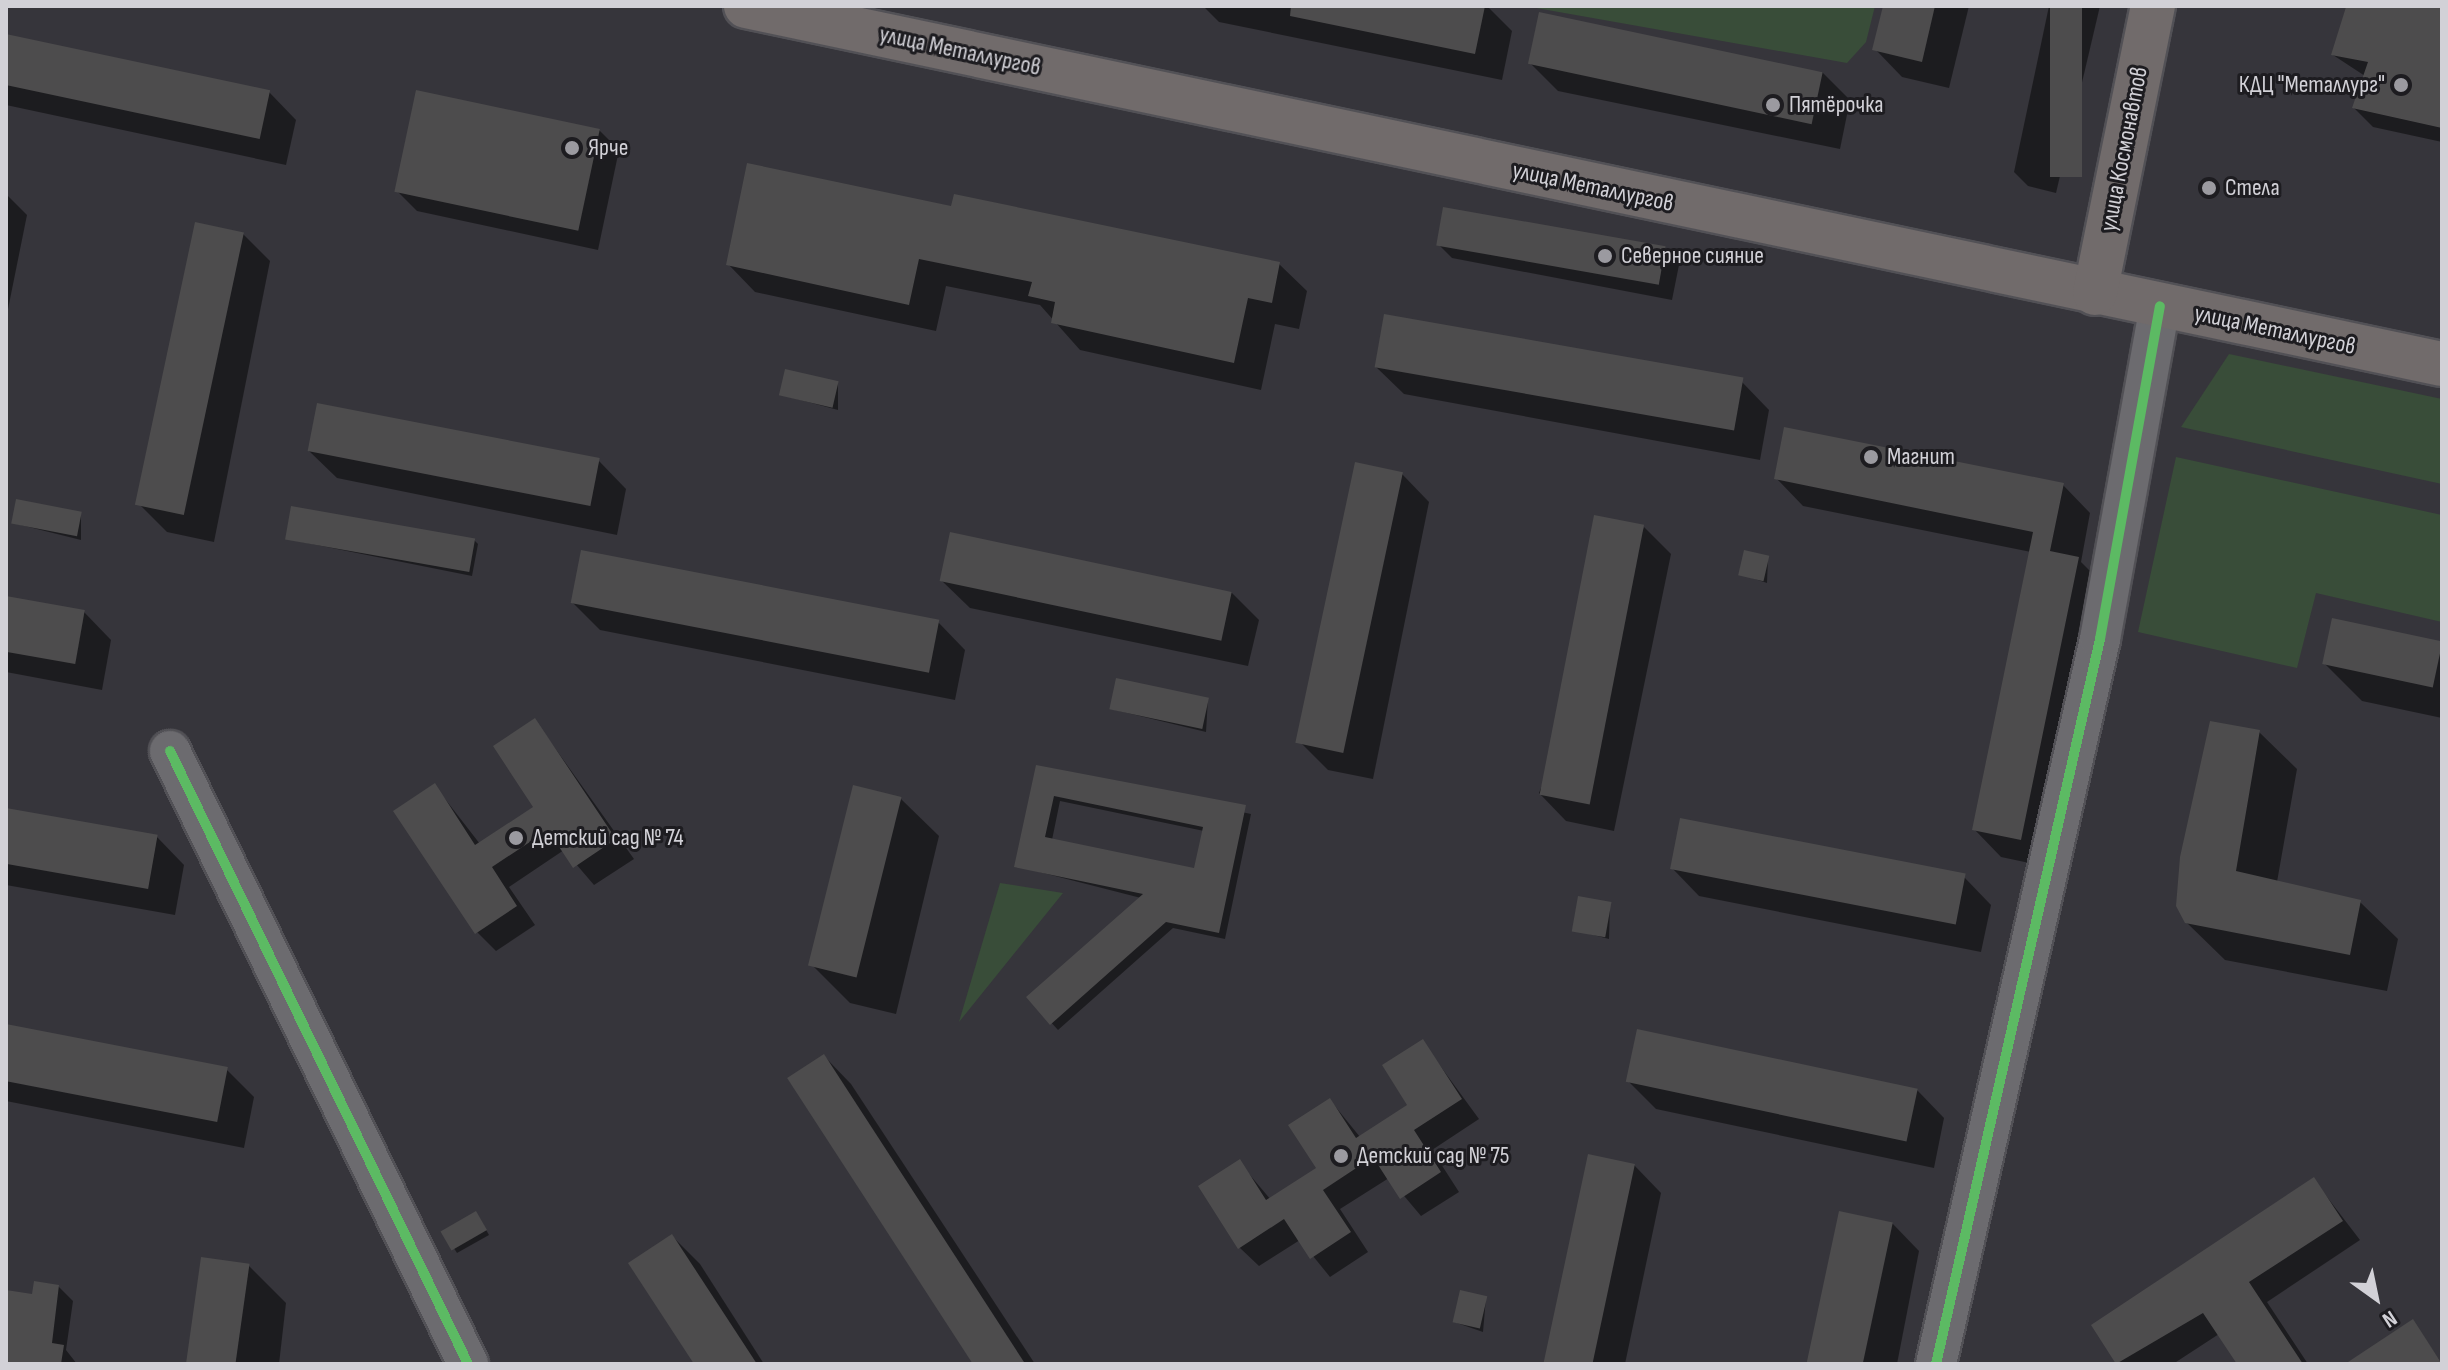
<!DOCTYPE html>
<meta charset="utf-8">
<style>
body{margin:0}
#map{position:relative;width:2448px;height:1370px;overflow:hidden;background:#36353b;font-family:"Sofia Sans Condensed",sans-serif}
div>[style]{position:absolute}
.green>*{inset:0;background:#394d39}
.shadow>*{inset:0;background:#0007}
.building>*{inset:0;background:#4d4c4d;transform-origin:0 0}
.roads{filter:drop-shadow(2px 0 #525156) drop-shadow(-2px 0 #525156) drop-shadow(0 2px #525156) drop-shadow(0 -2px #525156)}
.minor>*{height:40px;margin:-20px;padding:0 20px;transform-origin:20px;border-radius:20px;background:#6c6b6f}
.major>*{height:44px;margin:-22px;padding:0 22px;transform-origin:22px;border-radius:22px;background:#716b6b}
.cycleway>*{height:10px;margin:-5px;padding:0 5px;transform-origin:5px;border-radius:5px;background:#5cba63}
.dots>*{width:22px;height:22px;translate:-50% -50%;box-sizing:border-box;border:4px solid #1d1c20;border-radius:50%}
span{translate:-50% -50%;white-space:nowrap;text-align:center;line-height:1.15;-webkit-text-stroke:6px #1d1c20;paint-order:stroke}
.street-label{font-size:24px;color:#d2d1d7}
.poi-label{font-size:24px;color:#d2d1d7}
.right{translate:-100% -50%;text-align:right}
.left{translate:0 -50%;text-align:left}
.frame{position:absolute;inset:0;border:8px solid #d2d1d7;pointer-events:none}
.north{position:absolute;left:2336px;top:1258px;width:80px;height:80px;-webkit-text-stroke:6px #1d1c20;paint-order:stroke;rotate:147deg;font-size:22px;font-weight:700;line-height:32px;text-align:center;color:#d2d1d7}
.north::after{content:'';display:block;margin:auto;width:28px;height:36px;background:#d2d1d7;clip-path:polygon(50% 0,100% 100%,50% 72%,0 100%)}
</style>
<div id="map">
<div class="green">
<i style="clip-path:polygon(1525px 6px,1749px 8px,1875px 6px,1866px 42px,1847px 63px)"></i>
<i style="clip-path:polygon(2229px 354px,2442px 399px,2442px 484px,2181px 427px)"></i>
<i style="clip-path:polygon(2176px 457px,2442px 515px,2442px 622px,2316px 593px,2297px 668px,2138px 632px)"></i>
<i style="clip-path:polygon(1000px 883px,1063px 893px,959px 1022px)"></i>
</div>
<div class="shadow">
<i style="clip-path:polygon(1203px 6px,1487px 6px,1512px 31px,1502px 80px,1219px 22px)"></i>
<i style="clip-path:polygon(1885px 6px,1969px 6px,1949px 88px,1902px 77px,1875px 49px)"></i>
<i style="clip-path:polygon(2049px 6px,2100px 6px,2056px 193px,2028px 186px,2014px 172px)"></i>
<i style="clip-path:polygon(2369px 6px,2442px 6px,2442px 142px,2373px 127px,2354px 108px,2365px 76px,2333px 55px)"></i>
<i style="clip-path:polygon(6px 36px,269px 92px,296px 120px,286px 165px,6px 105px)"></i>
<i style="clip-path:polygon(1530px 63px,1822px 72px,1850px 100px,1840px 149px,1558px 91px)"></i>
<i style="clip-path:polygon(599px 130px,619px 150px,598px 250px,417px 211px,397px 191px)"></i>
<i style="clip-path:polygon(6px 194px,27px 215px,6px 319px)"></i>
<i style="clip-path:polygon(953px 208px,1279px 264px,1307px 291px,1299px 329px,1275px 324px,1261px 390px,1080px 350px,1040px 305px,946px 286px,936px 331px,755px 292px,728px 264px)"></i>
<i style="clip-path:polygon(243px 234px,270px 261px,214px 542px,167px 532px,140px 505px)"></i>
<i style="clip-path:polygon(1438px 244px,1664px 250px,1679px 265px,1672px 300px,1452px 258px)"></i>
<i style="clip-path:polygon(1376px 367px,1742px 382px,1769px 410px,1760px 460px,1404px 394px)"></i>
<i style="clip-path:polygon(838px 382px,838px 410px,782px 395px)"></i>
<i style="clip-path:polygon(309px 451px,599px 461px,626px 489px,617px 535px,337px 478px)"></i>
<i style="clip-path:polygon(1402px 474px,1429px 502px,1373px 779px,1328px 770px,1300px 742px)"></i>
<i style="clip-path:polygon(1776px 478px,2063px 485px,2090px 513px,2081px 562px,2106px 587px,2048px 867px,2001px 857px,1974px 829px,2031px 552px,1803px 506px)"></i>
<i style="clip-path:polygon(81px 514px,81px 540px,13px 523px)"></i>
<i style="clip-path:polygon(1644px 527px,1671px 554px,1614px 831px,1566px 821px,1539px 793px)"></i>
<i style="clip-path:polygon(287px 539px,474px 540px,478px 544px,472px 576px)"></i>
<i style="clip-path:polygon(1768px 558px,1767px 583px,1740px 574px)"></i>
<i style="clip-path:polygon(942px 581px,1231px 592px,1259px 620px,1248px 666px,970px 608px)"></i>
<i style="clip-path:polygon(6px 598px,84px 612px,111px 640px,102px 690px,6px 672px)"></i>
<i style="clip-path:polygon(573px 603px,938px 622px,965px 650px,955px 700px,600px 630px)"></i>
<i style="clip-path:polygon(2442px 644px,2442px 718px,2362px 701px,2324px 663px)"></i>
<i style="clip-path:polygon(1208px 699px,1206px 732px,1111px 709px)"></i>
<i style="clip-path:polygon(535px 720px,634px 859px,594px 885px,564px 850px,509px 887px,535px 925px,496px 951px,477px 932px,435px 786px,480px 844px,536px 807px)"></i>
<i style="clip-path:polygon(2259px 732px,2297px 769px,2277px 882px,2360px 902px,2398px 939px,2387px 991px,2225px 960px,2186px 922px)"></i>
<i style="clip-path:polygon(evenodd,1037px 768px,1251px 814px,1225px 939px,1173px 928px,1058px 1030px,1029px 998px,1141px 898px,1016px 866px,1037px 768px,1060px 801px,1204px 831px,1196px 870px,1052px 840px,1060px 801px)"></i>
<i style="clip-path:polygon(901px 799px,939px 836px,896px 1014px,850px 1003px,813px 966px)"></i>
<i style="clip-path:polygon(6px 810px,157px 837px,184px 865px,175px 915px,6px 885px)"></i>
<i style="clip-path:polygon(1672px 868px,1964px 877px,1991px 905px,1981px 952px,1699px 896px)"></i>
<i style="clip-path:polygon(1610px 904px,1609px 939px,1574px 930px)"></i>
<i style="clip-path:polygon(6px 1026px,227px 1070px,254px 1097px,244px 1148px,6px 1101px)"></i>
<i style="clip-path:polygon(1422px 1041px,1479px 1119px,1432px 1150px,1459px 1192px,1421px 1216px,1389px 1178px,1340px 1209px,1368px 1252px,1330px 1277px,1300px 1240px,1259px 1266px,1240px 1248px,1239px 1162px,1271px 1200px,1319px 1169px,1330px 1100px,1360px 1137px,1410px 1105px)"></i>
<i style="clip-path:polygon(824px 1056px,851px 1084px,1035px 1364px,977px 1364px)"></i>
<i style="clip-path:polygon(1628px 1081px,1917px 1090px,1944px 1118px,1934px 1168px,1656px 1109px)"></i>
<i style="clip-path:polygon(1634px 1165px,1661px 1193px,1625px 1364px,1545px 1364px)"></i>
<i style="clip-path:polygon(2314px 1180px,2360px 1240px,2267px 1302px,2308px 1364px,2239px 1364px,2219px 1334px,2173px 1364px,2119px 1364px,2093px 1326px)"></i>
<i style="clip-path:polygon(479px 1217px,489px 1235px,457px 1253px,443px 1231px)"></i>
<i style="clip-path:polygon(1892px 1223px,1919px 1251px,1897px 1364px,1812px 1364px)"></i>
<i style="clip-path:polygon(672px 1236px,700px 1264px,764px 1364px,696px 1364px)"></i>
<i style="clip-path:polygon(249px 1266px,286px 1303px,279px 1364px,188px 1364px)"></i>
<i style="clip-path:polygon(58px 1286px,73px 1301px,66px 1350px,77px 1364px,6px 1364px,6px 1292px,34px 1296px)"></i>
<i style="clip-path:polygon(1486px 1298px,1483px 1332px,1454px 1322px)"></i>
<i style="clip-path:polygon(2413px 1321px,2442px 1364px,2348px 1364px)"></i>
</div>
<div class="building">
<i style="clip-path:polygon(1291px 6px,1485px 6px,1475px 54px,1290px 16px)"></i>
<i style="clip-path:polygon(1883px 6px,1935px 6px,1922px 62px,1872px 50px)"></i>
<i style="left:2050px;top:6px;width:32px;height:171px"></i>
<i style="clip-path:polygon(2367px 6px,2442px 6px,2442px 128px,2352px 108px,2368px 62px,2331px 55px,2346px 7px)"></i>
<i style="left:1539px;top:12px;width:290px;height:53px;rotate:12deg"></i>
<i style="left:6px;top:34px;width:270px;height:50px;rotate:12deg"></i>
<i style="left:416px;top:90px;width:188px;height:104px;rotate:12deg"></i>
<i style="clip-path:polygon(747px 163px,951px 206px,954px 194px,1280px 262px,1272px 303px,1248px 298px,1234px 363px,1051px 323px,1055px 302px,1028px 296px,1032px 282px,919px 259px,909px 305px,726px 265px)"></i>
<i style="left:1443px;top:207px;width:226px;height:39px;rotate:10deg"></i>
<i style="left:195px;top:222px;width:50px;height:289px;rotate:12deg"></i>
<i style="left:1384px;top:314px;width:365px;height:54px;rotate:10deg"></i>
<i style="left:785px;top:369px;width:55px;height:27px;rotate:13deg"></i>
<i style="left:317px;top:403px;width:288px;height:49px;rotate:11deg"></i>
<i style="clip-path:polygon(1784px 427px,2064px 483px,2050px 551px,2079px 557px,2021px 840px,1972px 830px,2033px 532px,1774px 479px)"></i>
<i style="left:1355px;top:462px;width:49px;height:287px;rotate:12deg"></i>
<i style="left:16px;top:499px;width:67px;height:25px;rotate:11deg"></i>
<i style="left:291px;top:506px;width:187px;height:34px;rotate:10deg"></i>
<i style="left:1594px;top:515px;width:51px;height:285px;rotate:11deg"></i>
<i style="left:950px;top:532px;width:288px;height:50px;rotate:12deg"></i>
<i style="left:581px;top:550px;width:365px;height:54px;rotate:11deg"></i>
<i style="left:1744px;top:550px;width:26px;height:26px;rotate:13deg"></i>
<i style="left:6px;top:596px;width:80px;height:55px;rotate:10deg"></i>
<i style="left:2332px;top:618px;width:113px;height:47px;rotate:12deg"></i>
<i style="left:1116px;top:678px;width:95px;height:32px;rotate:12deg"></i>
<i style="clip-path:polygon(535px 718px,616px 839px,573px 868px,548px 830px,492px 867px,517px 906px,475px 934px,393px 811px,435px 783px,475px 845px,533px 807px,493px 746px)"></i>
<i style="clip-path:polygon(2210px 721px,2260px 730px,2236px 871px,2361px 900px,2350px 955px,2185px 923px,2176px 906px,2180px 857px)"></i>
<i style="clip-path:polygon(evenodd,1036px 765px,1246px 805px,1219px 933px,1166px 922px,1050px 1025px,1026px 997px,1143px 894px,1014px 867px,1036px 765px,1054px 796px,1203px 827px,1194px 868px,1045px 837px,1054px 796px)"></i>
<i style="left:853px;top:785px;width:50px;height:186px;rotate:14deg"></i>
<i style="left:6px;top:808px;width:154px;height:55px;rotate:10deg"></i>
<i style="left:1680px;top:818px;width:291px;height:52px;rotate:11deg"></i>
<i style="left:1578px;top:896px;width:34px;height:36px;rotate:10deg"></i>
<i style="left:6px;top:1024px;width:226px;height:56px;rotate:11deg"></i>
<i style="left:1637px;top:1029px;width:287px;height:54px;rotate:12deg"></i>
<i style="clip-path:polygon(1423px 1039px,1462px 1099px,1414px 1130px,1441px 1172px,1400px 1199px,1373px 1157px,1323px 1190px,1351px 1232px,1310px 1259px,1284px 1219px,1238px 1249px,1198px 1186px,1240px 1159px,1266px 1200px,1316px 1168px,1288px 1125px,1330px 1098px,1356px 1138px,1407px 1105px,1382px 1065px)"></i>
<i style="left:824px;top:1054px;width:371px;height:44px;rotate:57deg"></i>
<i style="left:1588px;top:1154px;width:48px;height:215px;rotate:12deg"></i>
<i style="clip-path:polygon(2314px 1177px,2343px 1221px,2249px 1282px,2303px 1364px,2237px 1364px,2203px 1313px,2116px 1364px,2091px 1325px)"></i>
<i style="left:476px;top:1211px;width:22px;height:41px;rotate:60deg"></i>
<i style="left:1839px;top:1211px;width:55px;height:156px;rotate:12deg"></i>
<i style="clip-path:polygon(672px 1234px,757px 1364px,694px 1364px,628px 1263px)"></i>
<i style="left:201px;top:1257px;width:49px;height:108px;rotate:8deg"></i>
<i style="clip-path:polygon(34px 1281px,59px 1285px,52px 1343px,64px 1345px,61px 1364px,6px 1364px,6px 1290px,32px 1294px)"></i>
<i style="left:1460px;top:1290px;width:28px;height:33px;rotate:13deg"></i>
<i style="clip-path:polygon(2413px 1319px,2442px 1364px,2345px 1364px)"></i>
</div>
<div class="roads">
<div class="minor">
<i style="left:170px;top:751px;width:682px;rotate:64.07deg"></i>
<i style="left:1936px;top:1364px;width:743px;rotate:-77.25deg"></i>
<i style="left:2100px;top:639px;width:338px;rotate:-79.8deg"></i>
</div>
<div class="major">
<i style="left:746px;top:6px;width:1733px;rotate:11.92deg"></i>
<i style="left:2095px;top:293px;width:293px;rotate:-78.6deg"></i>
</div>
</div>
<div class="cycleway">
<i style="left:170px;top:751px;width:682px;rotate:64.07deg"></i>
<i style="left:1936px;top:1364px;width:743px;rotate:-77.25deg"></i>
<i style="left:2100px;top:639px;width:338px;rotate:-79.8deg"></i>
</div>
<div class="dots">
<i style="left:2401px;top:85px;background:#9b9aa0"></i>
<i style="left:1773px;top:105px;background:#9b9aa0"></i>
<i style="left:572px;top:148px;background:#9b9aa0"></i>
<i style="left:2209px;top:188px;background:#9b9aa0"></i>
<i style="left:1605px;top:256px;background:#9b9aa0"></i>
<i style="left:1871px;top:457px;background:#9b9aa0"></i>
<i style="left:516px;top:838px;background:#9b9aa0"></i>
<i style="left:1341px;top:1156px;background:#9b9aa0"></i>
</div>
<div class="street-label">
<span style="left:960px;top:51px;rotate:12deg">улица Металлургов</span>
<span style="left:2124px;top:149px;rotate:-79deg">улица Космонавтов</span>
<span style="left:1593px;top:187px;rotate:12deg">улица Металлургов</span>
<span style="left:2275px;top:330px;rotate:12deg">улица Металлургов</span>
</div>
<div class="poi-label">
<span class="right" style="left:2385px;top:85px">КДЦ "Металлург"</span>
<span class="left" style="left:1789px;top:105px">Пятёрочка</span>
<span class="left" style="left:588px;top:148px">Ярче</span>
<span class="left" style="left:2225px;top:188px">Стела</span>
<span class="left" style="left:1621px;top:256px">Северное сияние</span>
<span class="left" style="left:1887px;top:457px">Магнит</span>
<span class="left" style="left:532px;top:838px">Детский сад № 74</span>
<span class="left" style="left:1357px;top:1156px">Детский сад № 75</span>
</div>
<div class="frame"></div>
<div class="north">N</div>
</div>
